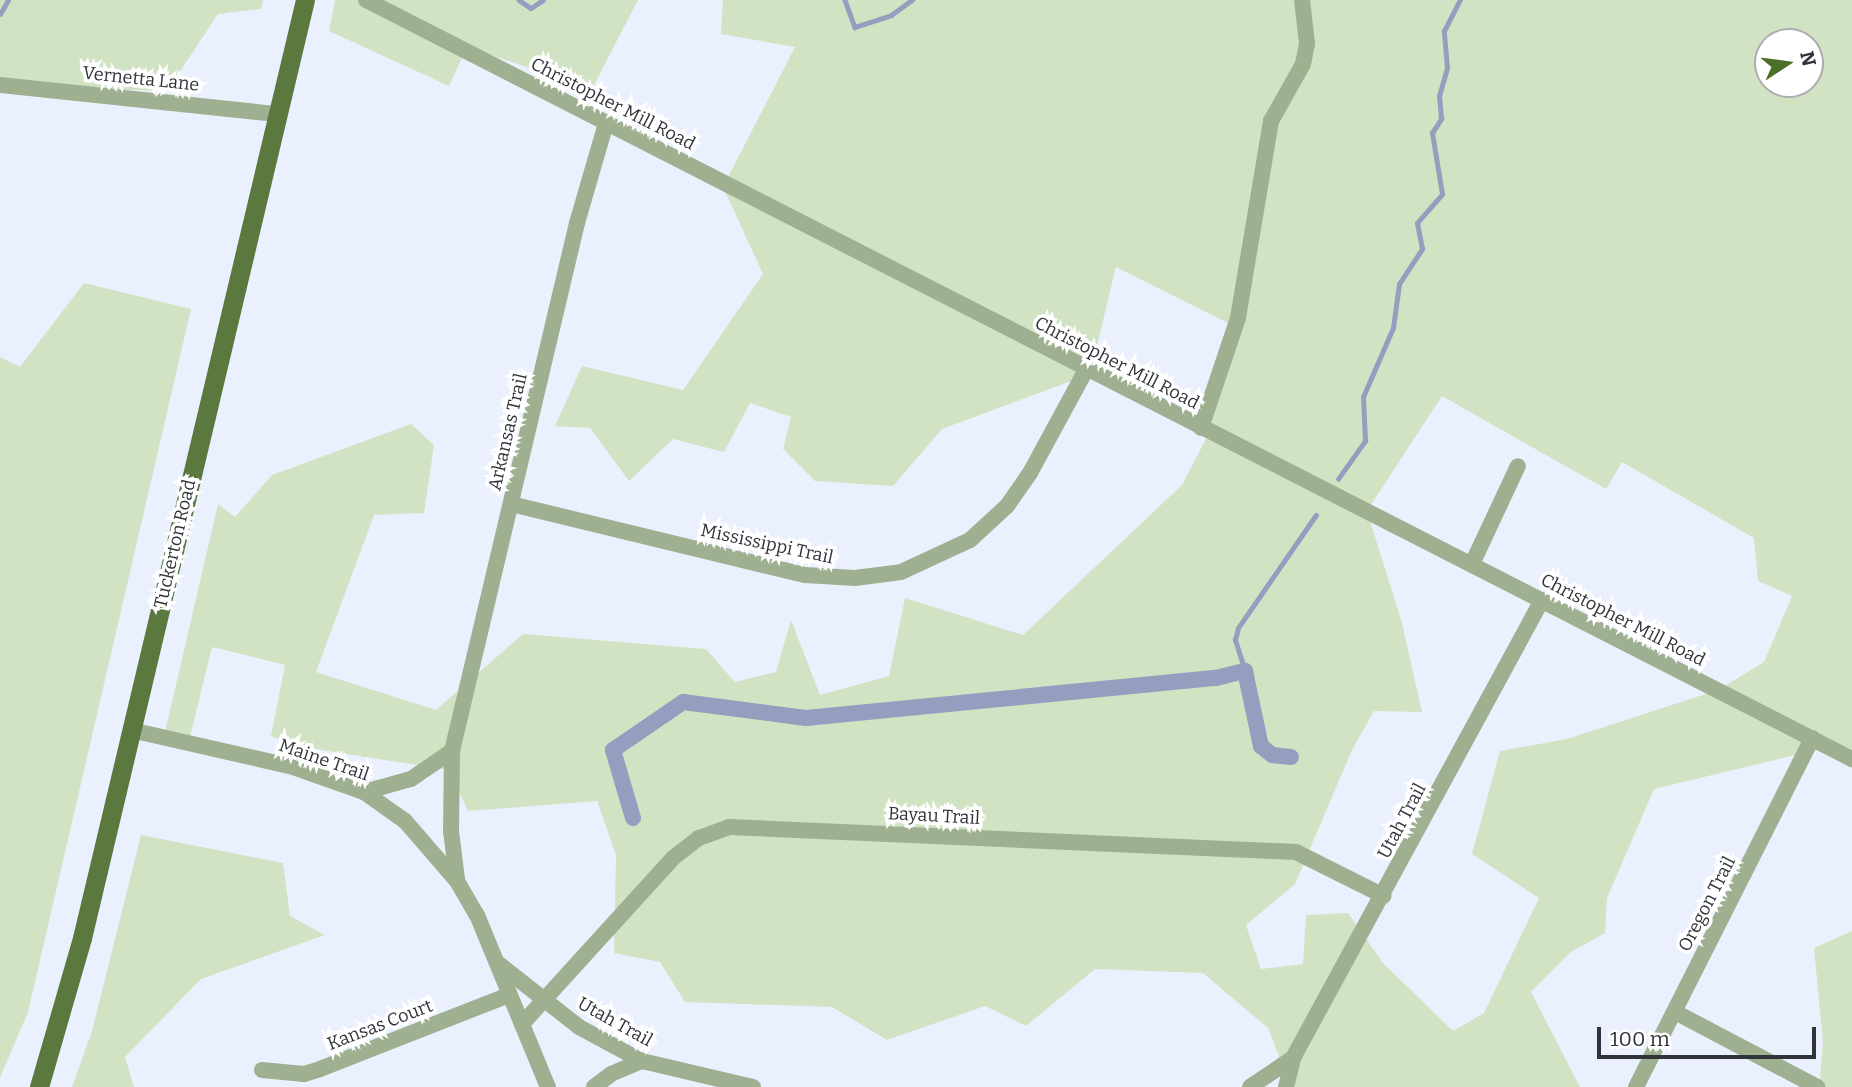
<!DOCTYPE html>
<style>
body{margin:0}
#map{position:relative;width:1852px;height:1087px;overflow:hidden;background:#ebf0ff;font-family:Bitter,serif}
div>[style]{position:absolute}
.green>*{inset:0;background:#d1e3c3}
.stream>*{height:4.5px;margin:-2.25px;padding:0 2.25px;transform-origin:2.25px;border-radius:2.25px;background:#949ebf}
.canal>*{height:16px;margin:-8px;padding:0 8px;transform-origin:8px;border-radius:8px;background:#949ebf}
.minor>*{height:16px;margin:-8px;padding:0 8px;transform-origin:8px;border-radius:8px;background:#9fb090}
.major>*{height:19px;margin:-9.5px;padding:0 9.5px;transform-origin:9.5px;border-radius:9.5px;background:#5b793e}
span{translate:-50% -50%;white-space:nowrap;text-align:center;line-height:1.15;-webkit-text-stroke:7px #fff;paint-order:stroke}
.street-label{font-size:18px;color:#31333a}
.north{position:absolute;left:1754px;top:28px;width:70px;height:70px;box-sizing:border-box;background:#fff;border:2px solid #adadb0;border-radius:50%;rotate:77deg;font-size:19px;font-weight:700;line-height:28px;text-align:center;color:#31333a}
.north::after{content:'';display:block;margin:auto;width:24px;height:32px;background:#4c6f27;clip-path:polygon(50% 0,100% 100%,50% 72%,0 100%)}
.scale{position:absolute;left:1597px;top:1027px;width:219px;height:32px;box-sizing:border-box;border:4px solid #31333a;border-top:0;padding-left:9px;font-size:21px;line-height:24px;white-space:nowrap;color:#31333a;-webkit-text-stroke:5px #fff;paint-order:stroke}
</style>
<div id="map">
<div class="green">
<i style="clip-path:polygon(0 0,263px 0,261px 9px,218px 14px,167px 91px,29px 87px,0 78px)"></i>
<i style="clip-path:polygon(335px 0,638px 0,592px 89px,467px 47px,449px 86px,329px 31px)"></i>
<i style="clip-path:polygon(evenodd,723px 0,1852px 0,1852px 759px,1829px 747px,1654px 789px,1607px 898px,1605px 933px,1571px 952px,1531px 992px,1580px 1087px,1291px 1087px,1268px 1028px,1203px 973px,1095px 969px,1026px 1026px,985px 1006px,887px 1040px,832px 1007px,685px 1002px,660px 962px,614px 953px,616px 855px,597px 801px,468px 811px,449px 770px,302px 747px,271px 736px,285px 665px,212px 647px,187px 749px,162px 745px,218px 504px,235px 517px,272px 475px,411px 424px,434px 445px,424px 513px,374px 515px,316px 672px,436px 710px,523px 634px,706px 649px,735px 682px,776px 672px,791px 620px,820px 695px,889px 676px,905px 598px,1023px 635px,1182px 485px,1208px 435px,1234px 326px,1116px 267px,1090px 374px,942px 429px,893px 486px,815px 481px,783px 449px,791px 417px,750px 403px,724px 452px,673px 439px,629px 481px,590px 428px,555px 426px,582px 366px,683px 390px,763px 274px,723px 187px,795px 47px,721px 34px,723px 0,1768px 42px,1810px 42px,1810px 84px,1768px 84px,1768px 42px,723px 0,1442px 396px,1606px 489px,1622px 462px,1754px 538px,1758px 581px,1792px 596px,1764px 662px,1718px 690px,1567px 739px,1500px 751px,1472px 854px,1539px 898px,1484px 1013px,1453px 1031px,1383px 963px,1348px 913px,1306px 915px,1303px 964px,1261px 969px,1246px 925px,1295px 884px,1352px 750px,1374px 711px,1422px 712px,1402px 623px,1367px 511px,1442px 396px)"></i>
<i style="clip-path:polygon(84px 283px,191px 309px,28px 1012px,0 1078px,0 357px,20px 367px)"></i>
<i style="clip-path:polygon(141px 835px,283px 863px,290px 916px,325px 935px,201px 979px,125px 1057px,134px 1087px,72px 1087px,92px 1031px)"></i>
<i style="clip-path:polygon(1852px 931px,1852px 1087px,1819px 1087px,1823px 1042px,1814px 948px)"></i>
</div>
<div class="stream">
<i style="left:519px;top:0;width:14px;rotate:34deg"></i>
<i style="left:531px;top:8px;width:14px;rotate:-34deg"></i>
<i style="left:845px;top:0;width:29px;rotate:70deg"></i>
<i style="left:855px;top:27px;width:38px;rotate:-18deg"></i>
<i style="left:891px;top:15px;width:26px;rotate:-36deg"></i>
<i style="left:0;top:14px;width:16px;rotate:-60deg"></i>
<i style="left:1338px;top:479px;width:47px;rotate:-54.6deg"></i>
<i style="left:1365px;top:441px;width:44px;rotate:-92.6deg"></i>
<i style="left:1363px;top:397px;width:75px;rotate:-66.5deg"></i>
<i style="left:1393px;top:328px;width:44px;rotate:-82.2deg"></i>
<i style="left:1399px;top:284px;width:42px;rotate:-56.7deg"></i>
<i style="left:1422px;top:249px;width:26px;rotate:-101deg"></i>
<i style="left:1417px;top:223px;width:38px;rotate:-49deg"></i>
<i style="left:1442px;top:194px;width:62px;rotate:-99.3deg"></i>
<i style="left:1432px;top:133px;width:17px;rotate:-57deg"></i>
<i style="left:1441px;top:119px;width:23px;rotate:-95deg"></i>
<i style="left:1439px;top:96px;width:29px;rotate:-74deg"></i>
<i style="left:1447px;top:68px;width:37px;rotate:-95deg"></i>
<i style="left:1444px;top:31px;width:35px;rotate:-63deg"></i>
<i style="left:1245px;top:671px;width:33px;rotate:-108deg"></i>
<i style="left:1235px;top:640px;width:12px;rotate:-76deg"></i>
<i style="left:1238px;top:628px;width:137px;rotate:-55.4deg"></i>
</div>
<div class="canal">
<i style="left:633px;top:818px;width:71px;rotate:-106.4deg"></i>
<i style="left:613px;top:750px;width:85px;rotate:-34.4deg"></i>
<i style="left:683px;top:702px;width:124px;rotate:7.4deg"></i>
<i style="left:806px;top:718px;width:412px;rotate:-5.6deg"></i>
<i style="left:1216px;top:678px;width:30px;rotate:-14deg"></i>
<i style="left:1245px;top:671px;width:77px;rotate:78deg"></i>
<i style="left:1261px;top:746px;width:14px;rotate:39deg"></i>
<i style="left:1272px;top:755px;width:19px;rotate:6deg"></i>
</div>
<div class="minor">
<i style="left:366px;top:0;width:1669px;rotate:27.06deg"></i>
<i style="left:0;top:85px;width:279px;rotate:6deg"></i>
<i style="left:1201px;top:428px;width:116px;rotate:-71.4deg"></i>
<i style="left:1238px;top:318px;width:200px;rotate:-80.5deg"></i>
<i style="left:1271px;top:121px;width:65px;rotate:-60.7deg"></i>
<i style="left:1303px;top:64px;width:21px;rotate:-79deg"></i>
<i style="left:1307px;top:43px;width:43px;rotate:-96.6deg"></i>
<i style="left:511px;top:504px;width:302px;rotate:13.6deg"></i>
<i style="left:805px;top:575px;width:50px;rotate:3.4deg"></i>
<i style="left:855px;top:578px;width:46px;rotate:-7.4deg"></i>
<i style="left:901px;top:572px;width:76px;rotate:-24.9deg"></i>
<i style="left:970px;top:540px;width:50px;rotate:-42.6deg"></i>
<i style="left:1007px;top:506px;width:40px;rotate:-55.1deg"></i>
<i style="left:1030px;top:473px;width:119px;rotate:-61.5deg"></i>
<i style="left:1472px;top:564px;width:108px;rotate:-64.9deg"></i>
<i style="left:131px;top:730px;width:163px;rotate:12.8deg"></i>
<i style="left:290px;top:766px;width:78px;rotate:19.4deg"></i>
<i style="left:364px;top:792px;width:50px;rotate:35.3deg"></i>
<i style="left:405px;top:821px;width:79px;rotate:49.1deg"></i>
<i style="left:457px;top:881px;width:39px;rotate:60deg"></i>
<i style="left:477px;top:915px;width:186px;rotate:67.6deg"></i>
<i style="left:452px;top:751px;width:543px;rotate:-76.68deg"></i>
<i style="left:577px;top:223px;width:104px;rotate:-73.8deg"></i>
<i style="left:364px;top:792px;width:49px;rotate:-15.5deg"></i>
<i style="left:411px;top:779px;width:50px;rotate:-34.3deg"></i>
<i style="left:452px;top:751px;width:80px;rotate:90.7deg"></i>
<i style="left:451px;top:831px;width:48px;rotate:82.9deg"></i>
<i style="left:499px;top:964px;width:102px;rotate:38.2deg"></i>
<i style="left:579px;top:1027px;width:72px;rotate:28.4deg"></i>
<i style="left:642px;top:1061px;width:114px;rotate:13.2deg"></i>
<i style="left:1675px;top:1012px;width:161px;rotate:27.8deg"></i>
<i style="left:522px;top:1024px;width:224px;rotate:-47.7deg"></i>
<i style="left:673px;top:858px;width:33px;rotate:-38deg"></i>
<i style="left:699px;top:838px;width:33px;rotate:-20deg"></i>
<i style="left:730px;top:827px;width:567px;rotate:2.53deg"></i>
<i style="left:1296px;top:852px;width:98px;rotate:26.6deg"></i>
<i style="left:262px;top:1070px;width:42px;rotate:5.4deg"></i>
<i style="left:304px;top:1074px;width:17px;rotate:-17deg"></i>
<i style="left:320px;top:1069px;width:203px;rotate:-21.4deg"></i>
<i style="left:594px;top:1087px;width:21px;rotate:-37deg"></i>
<i style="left:611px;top:1074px;width:34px;rotate:-23deg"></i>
<i style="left:1250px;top:1087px;width:52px;rotate:-34deg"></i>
<i style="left:1293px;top:1058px;width:521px;rotate:-61.47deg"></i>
<i style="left:1286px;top:1087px;width:30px;rotate:-76deg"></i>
<i style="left:1636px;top:1087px;width:391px;rotate:-63.2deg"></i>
</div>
<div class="major">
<i style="left:39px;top:1087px;width:155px;rotate:-73.9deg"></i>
<i style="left:82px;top:938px;width:964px;rotate:-76.63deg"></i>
</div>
<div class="street-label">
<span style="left:141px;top:79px;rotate:6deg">Vernetta Lane</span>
<span style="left:613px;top:104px;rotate:27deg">Christopher Mill Road</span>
<span style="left:1117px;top:363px;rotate:27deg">Christopher Mill Road</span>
<span style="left:508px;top:432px;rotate:-77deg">Arkansas Trail</span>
<span style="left:175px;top:544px;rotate:-77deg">Tuckerton Road</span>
<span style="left:767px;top:544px;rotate:12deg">Mississippi Trail</span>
<span style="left:1623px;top:620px;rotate:27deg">Christopher Mill Road</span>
<span style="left:324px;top:760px;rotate:19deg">Maine Trail</span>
<span style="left:934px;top:816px;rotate:3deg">Bayau Trail</span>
<span style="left:1402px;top:821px;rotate:-62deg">Utah Trail</span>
<span style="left:1707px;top:904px;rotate:-63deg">Oregon Trail</span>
<span style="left:615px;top:1022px;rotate:29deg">Utah Trail</span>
<span style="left:380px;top:1025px;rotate:-21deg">Kansas Court</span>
</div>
<div class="north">N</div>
<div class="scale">100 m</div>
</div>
